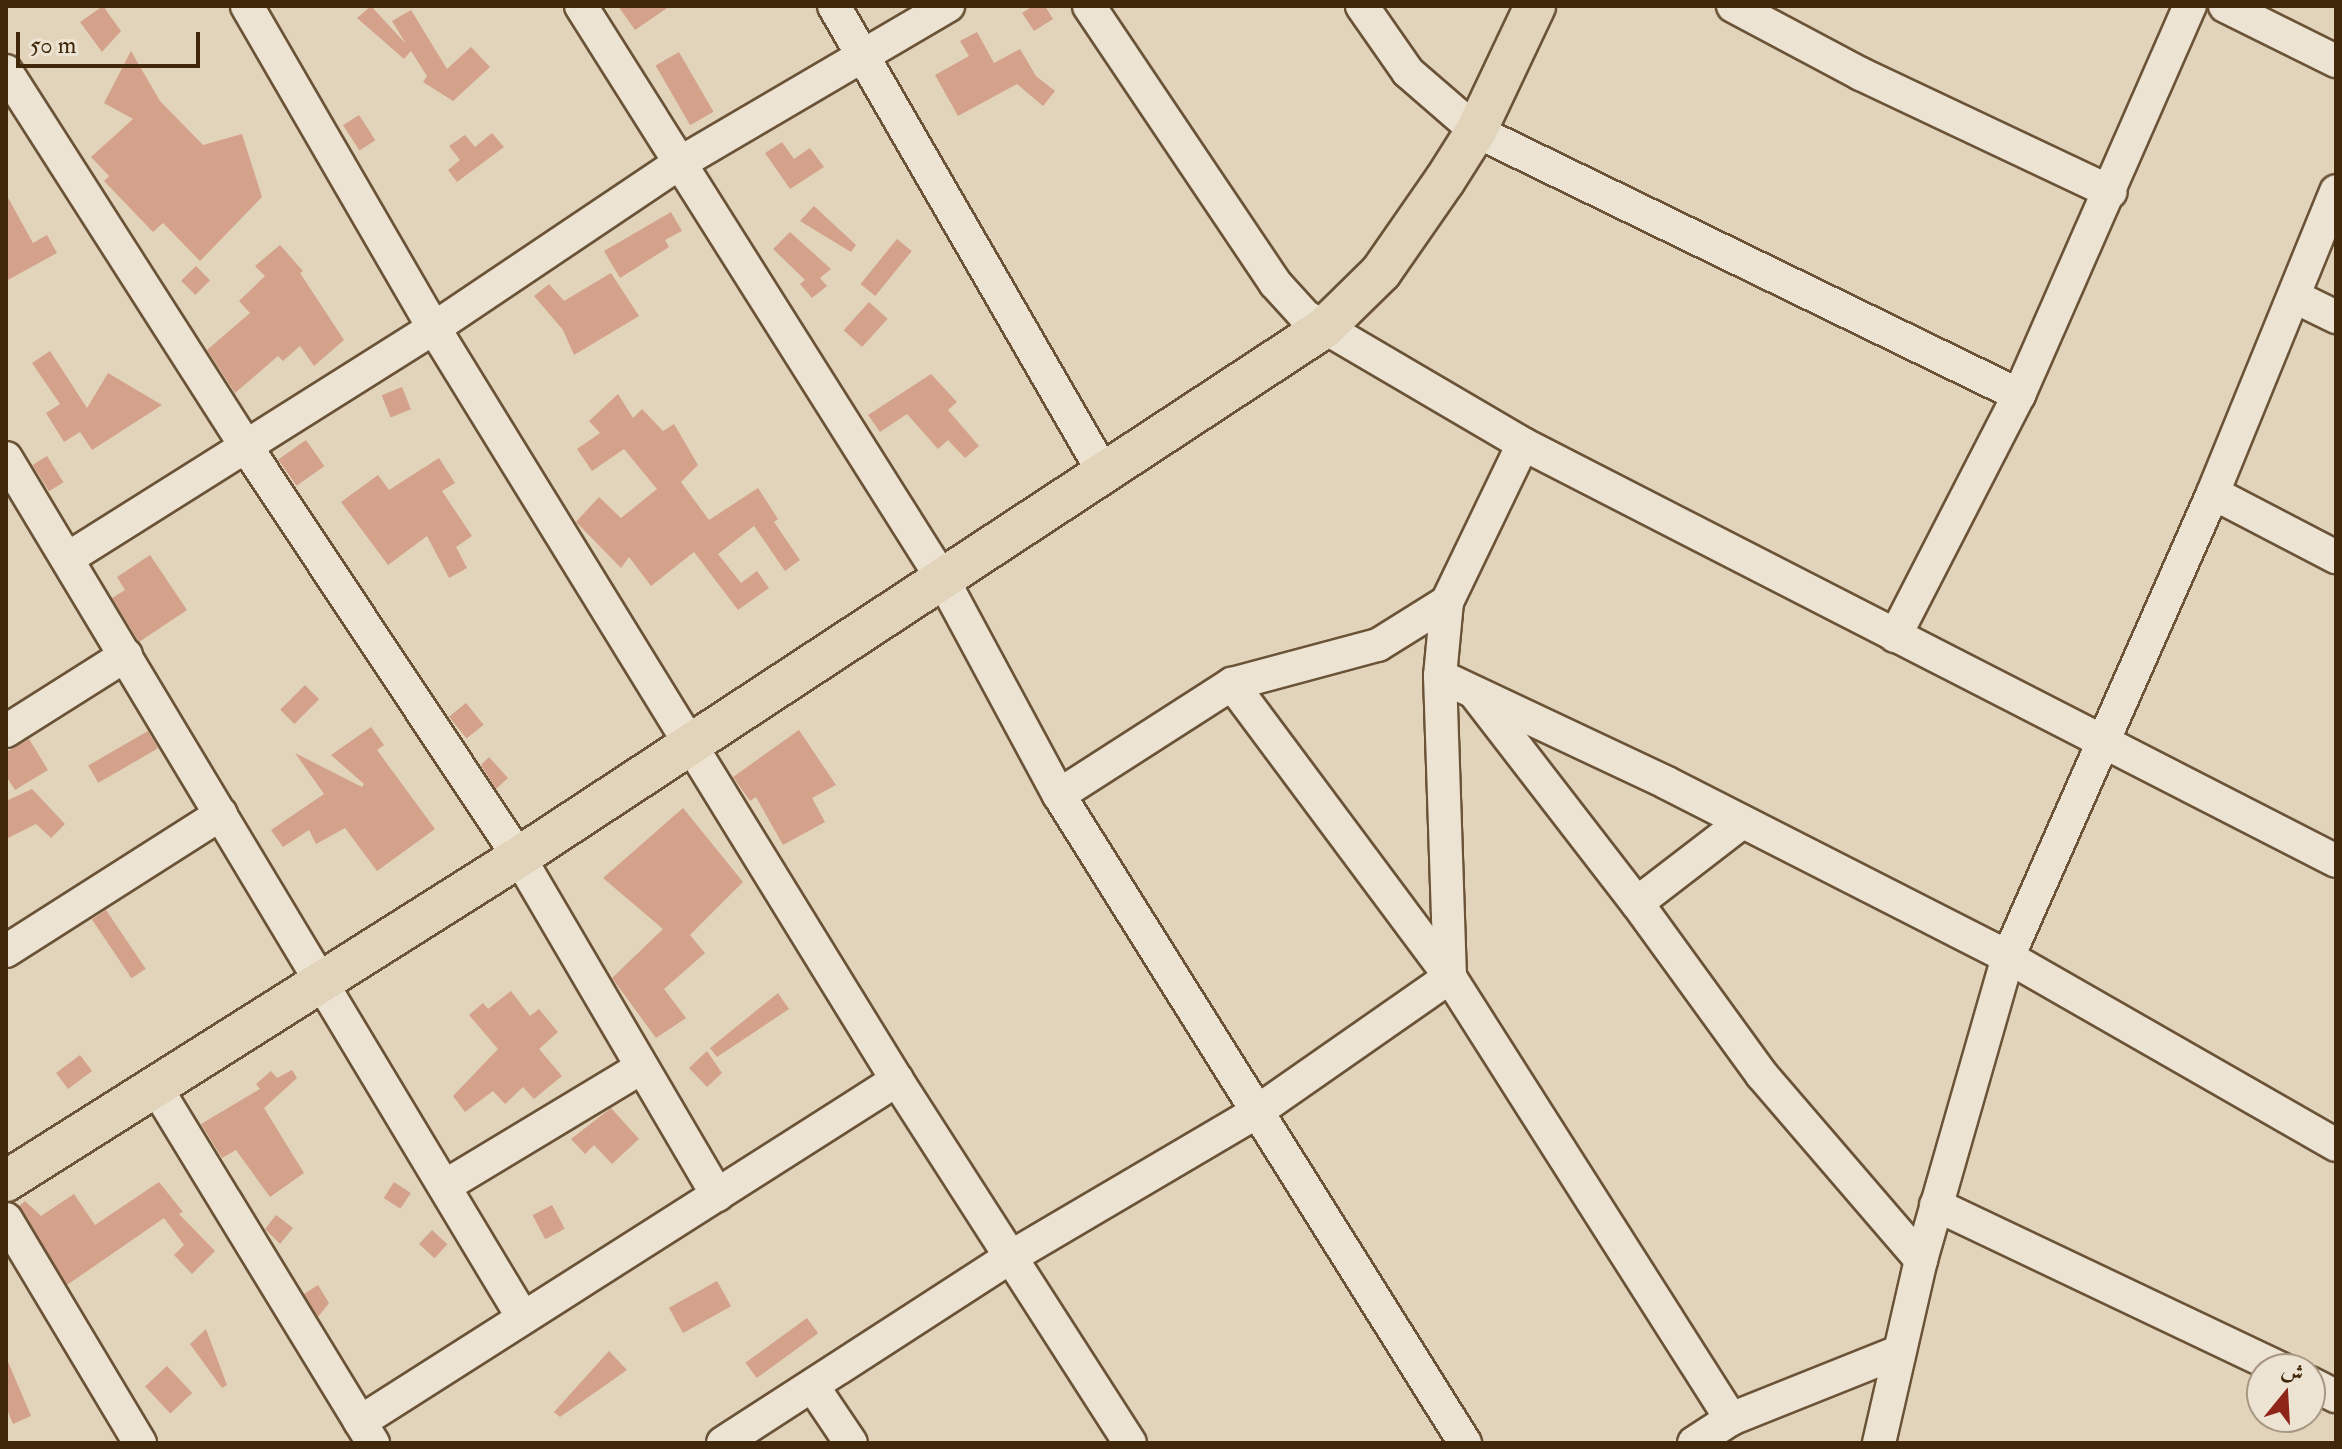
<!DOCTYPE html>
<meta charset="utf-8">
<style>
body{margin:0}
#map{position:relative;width:2342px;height:1449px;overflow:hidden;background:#e1d4bb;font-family:"IM FELL Double Pica",Amiri,serif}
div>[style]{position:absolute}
.building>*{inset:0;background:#d4a28b;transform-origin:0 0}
.roads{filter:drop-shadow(2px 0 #6a5336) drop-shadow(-2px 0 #6a5336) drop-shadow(0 2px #6a5336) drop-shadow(0 -2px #6a5336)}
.minor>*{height:32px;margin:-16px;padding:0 16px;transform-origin:16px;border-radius:16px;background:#ece3d3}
.major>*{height:40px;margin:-20px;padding:0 20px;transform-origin:20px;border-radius:20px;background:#e1d4bb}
span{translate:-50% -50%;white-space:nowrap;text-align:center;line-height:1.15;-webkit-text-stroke:6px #ece3d3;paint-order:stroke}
.frame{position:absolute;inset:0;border:8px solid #42280a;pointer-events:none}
.north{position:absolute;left:2246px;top:1353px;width:80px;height:80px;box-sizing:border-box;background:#ece3d3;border:2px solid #a89883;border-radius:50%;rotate:18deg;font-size:22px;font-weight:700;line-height:32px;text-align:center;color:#42280a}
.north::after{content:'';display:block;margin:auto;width:28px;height:36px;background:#8f2418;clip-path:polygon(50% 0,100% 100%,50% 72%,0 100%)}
.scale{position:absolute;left:16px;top:32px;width:184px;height:36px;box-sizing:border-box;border:4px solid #42280a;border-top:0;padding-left:10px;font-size:24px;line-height:28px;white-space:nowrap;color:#42280a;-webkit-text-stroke:6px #ece3d3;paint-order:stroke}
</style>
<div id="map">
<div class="building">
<i style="clip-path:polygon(103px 6px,121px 31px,102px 52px,80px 22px)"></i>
<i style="clip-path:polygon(371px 6px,406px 44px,392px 21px,411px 10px,447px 69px,471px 47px,490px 67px,453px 101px,423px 82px,427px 76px,411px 51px,404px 59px,357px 18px)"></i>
<i style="clip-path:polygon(618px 6px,670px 6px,635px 30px)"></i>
<i style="clip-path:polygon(1033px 6px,1045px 6px,1053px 19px,1034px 31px,1022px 13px)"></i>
<i style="clip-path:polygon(977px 32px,994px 63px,1020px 49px,1036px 76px,1055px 91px,1043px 106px,1017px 84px,958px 116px,935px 75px,969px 56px,960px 41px)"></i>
<i style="clip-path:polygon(131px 51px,160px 101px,203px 145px,242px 134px,262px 197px,200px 261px,163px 223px,153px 232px,104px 181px,109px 176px,91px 157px,133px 119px,104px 103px)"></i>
<i style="left:679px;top:52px;width:69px;height:27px;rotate:60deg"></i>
<i style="left:359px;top:115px;width:30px;height:19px;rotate:57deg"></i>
<i style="clip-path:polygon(492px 133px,504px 147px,457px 182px,448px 170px,460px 160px,449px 146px,465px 135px,475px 147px)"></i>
<i style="clip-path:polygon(782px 142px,794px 159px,810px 148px,824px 167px,790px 189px,765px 153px)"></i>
<i style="clip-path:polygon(6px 194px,33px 243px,47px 235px,57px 253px,6px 281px)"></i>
<i style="clip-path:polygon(814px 206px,856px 245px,851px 252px,800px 221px)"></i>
<i style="clip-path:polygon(671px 212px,682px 231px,665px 240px,669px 247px,620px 278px,604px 251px)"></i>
<i style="clip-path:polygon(790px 232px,831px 269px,820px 278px,827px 286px,812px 298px,800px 284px,805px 280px,773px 249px)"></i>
<i style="left:897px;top:239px;width:19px;height:58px;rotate:39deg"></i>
<i style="clip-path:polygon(280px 245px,303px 271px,300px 273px,344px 340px,314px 366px,300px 346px,283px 361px,278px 356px,235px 393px,207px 350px,250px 313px,239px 301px,265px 276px,255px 266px)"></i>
<i style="left:196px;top:266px;width:20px;height:21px;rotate:45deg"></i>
<i style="clip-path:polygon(611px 273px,639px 316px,574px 355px,563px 330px,534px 296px,549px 284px,564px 301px)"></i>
<i style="left:869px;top:302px;width:25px;height:38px;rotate:42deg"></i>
<i style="clip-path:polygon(50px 351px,87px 408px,108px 373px,162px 405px,92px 450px,80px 432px,64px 442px,46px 413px,60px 404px,32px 363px)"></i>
<i style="clip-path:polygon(931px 374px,957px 402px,948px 410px,979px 446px,965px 458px,948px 440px,938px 449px,907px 414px,880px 432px,868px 415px)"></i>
<i style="left:402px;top:387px;width:24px;height:22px;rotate:68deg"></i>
<i style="clip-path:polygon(618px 394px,633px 418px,642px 409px,663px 431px,674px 424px,698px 465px,681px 482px,709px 520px,758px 488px,778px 519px,774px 522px,800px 560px,785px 571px,754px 526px,718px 554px,741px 583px,757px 571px,769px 588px,738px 610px,694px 552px,651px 586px,629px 557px,621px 568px,576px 522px,599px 497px,621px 518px,657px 489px,624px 449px,592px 471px,577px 449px,600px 433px,589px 421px)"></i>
<i style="left:306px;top:440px;width:32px;height:34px;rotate:55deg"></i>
<i style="left:47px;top:456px;width:31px;height:17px;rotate:58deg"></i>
<i style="clip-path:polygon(439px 458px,455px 483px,442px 491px,472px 536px,456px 547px,467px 568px,449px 578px,427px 536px,388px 565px,341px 502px,378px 475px,389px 490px)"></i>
<i style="clip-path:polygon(150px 555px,187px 610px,139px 642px,112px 598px,125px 590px,117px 577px)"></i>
<i style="left:305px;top:685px;width:20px;height:35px;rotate:45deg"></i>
<i style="left:466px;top:703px;width:28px;height:22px;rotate:51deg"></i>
<i style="clip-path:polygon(371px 727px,384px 745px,377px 750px,435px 829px,377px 871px,345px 828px,316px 844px,309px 830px,283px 847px,271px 830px,324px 794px,295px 753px,362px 787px,364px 784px,331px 755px)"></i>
<i style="clip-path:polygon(799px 730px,836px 785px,812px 798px,825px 822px,783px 845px,756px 797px,750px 801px,733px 777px)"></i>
<i style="left:148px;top:731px;width:20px;height:69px;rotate:60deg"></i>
<i style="clip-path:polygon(29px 739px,48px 770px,15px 790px,6px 776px,6px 752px)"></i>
<i style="clip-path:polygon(489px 757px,508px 778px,496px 789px,481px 765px)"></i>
<i style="clip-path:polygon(32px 789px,65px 824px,51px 838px,36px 824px,6px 839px,6px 801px)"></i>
<i style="clip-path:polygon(683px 808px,743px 882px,690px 935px,705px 953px,664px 989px,686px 1018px,656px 1038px,612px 978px,663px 929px,603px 878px)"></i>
<i style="left:106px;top:910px;width:71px;height:17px;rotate:56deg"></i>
<i style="clip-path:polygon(511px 991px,530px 1016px,539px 1009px,558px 1032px,539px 1049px,562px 1076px,534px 1099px,523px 1087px,505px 1104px,493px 1091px,465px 1112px,453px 1096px,498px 1049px,469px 1015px,483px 1003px,488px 1009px)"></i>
<i style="clip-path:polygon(778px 993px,789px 1009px,717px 1057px,710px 1048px)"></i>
<i style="clip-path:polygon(707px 1051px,722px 1073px,707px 1087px,689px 1068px)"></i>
<i style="left:80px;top:1055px;width:20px;height:30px;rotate:53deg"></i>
<i style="clip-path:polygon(292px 1070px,297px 1078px,264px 1108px,304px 1173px,270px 1197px,236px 1150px,222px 1158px,201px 1124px,260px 1089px,256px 1084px,271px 1071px,277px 1078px)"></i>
<i style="clip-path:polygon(611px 1108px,639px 1139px,612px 1164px,594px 1145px,585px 1154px,571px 1139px)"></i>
<i style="clip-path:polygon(159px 1182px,183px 1212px,179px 1214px,215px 1251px,192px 1274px,174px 1255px,184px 1245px,164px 1218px,67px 1285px,19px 1206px,25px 1201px,41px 1216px,74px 1194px,95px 1225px)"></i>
<i style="left:394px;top:1182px;width:20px;height:19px;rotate:33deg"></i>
<i style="left:552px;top:1205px;width:27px;height:22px;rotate:62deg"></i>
<i style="clip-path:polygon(276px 1215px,293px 1228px,280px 1244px,265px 1229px)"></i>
<i style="left:432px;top:1230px;width:21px;height:19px;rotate:43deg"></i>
<i style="left:717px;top:1281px;width:29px;height:55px;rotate:61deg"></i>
<i style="clip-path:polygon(318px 1285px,329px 1303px,318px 1317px,304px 1294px)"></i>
<i style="left:807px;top:1318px;width:19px;height:76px;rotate:54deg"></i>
<i style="clip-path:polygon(206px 1329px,227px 1385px,222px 1388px,190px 1344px)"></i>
<i style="clip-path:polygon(609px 1351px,627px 1370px,560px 1417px,554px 1412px)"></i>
<i style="clip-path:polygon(6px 1357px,31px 1416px,13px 1424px,6px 1407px)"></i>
<i style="left:167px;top:1366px;width:37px;height:30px;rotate:47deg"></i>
</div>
<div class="roads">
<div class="minor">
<i style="left:247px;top:6px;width:372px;rotate:59.9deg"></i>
<i style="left:434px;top:328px;width:883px;rotate:58.38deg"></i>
<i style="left:897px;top:1080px;width:431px;rotate:57.3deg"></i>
<i style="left:581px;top:6px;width:679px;rotate:57.76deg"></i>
<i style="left:943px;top:580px;width:244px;rotate:61.7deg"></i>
<i style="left:1059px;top:795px;width:765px;rotate:57.93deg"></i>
<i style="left:834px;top:6px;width:542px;rotate:59.98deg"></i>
<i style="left:1089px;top:6px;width:334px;rotate:56.1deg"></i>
<i style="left:1275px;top:283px;width:45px;rotate:47.7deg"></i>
<i style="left:1305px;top:316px;width:253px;rotate:30.4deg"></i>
<i style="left:1523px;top:444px;width:914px;rotate:27.15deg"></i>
<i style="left:1362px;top:6px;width:80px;rotate:55.1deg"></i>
<i style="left:1408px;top:72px;width:90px;rotate:40.9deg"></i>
<i style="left:1476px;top:131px;width:604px;rotate:25.93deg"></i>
<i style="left:1733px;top:6px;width:145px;rotate:28deg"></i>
<i style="left:1861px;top:74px;width:276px;rotate:25.3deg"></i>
<i style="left:2225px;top:6px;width:124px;rotate:26.4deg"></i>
<i style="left:6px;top:71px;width:447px;rotate:57.4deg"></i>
<i style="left:247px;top:448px;width:491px;rotate:56.4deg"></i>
<i style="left:519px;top:857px;width:392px;rotate:59.6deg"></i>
<i style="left:2295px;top:297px;width:46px;rotate:26deg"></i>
<i style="left:6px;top:458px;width:1001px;rotate:58.98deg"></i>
<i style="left:2213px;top:493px;width:139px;rotate:27.5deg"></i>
<i style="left:70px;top:557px;width:430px;rotate:-32.2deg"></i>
<i style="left:434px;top:328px;width:296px;rotate:-33.9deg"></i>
<i style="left:680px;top:163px;width:311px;rotate:-30.4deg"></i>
<i style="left:1895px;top:636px;width:271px;rotate:-62.8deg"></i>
<i style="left:2019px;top:395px;width:425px;rotate:-66.3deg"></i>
<i style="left:1440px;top:676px;width:251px;rotate:25.2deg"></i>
<i style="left:1667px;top:783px;width:383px;rotate:27deg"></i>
<i style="left:2008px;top:957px;width:378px;rotate:29.8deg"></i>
<i style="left:1232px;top:684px;width:365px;rotate:53.3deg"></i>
<i style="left:1450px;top:977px;width:524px;rotate:57.55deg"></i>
<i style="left:1476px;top:695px;width:263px;rotate:52.3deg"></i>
<i style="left:1637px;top:903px;width:213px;rotate:54deg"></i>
<i style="left:1762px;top:1075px;width:244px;rotate:49.3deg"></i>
<i style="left:6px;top:731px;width:142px;rotate:-32.3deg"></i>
<i style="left:1059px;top:795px;width:206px;rotate:-32.7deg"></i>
<i style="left:1232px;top:684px;width:151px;rotate:-15deg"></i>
<i style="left:1378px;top:645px;width:81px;rotate:-31.9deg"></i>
<i style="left:1637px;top:903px;width:131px;rotate:-37.6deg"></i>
<i style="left:6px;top:951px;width:255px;rotate:-32.5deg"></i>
<i style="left:157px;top:1089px;width:415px;rotate:58.6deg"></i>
<i style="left:445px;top:1186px;width:230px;rotate:-31.1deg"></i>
<i style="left:1936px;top:1205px;width:382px;rotate:25.4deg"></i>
<i style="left:6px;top:1219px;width:261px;rotate:59.1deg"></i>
<i style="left:2310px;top:1383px;width:29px;rotate:27deg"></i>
<i style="left:814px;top:1388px;width:66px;rotate:56.1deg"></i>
<i style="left:360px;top:1422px;width:637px;rotate:-32.49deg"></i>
<i style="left:723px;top:1443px;width:341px;rotate:-32.9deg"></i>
<i style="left:1009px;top:1258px;width:286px;rotate:-30.5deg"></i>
<i style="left:1255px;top:1113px;width:238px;rotate:-34.9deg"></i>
<i style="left:1450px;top:977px;width:301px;rotate:-91.9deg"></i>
<i style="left:1440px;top:676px;width:74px;rotate:-84.6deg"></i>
<i style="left:1447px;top:602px;width:175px;rotate:-64.3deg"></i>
<i style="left:1694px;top:1443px;width:44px;rotate:-33deg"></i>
<i style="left:1731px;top:1419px;width:178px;rotate:-21.8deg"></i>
<i style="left:1879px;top:1443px;width:188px;rotate:-77.1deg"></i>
<i style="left:1921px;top:1260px;width:315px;rotate:-74deg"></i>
<i style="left:2008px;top:957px;width:507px;rotate:-66.16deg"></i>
<i style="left:2213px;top:493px;width:326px;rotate:-67.8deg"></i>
</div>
<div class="major">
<i style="left:6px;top:1181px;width:607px;rotate:-32.28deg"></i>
<i style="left:519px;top:857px;width:963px;rotate:-33.31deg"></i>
<i style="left:1324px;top:328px;width:80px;rotate:-44.5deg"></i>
<i style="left:1381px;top:272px;width:112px;rotate:-55.2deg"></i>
<i style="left:1445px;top:180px;width:58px;rotate:-57.7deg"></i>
<i style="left:1476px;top:131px;width:138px;rotate:-64.7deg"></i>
</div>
</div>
<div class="frame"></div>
<div class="north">ش</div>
<div class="scale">50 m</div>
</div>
